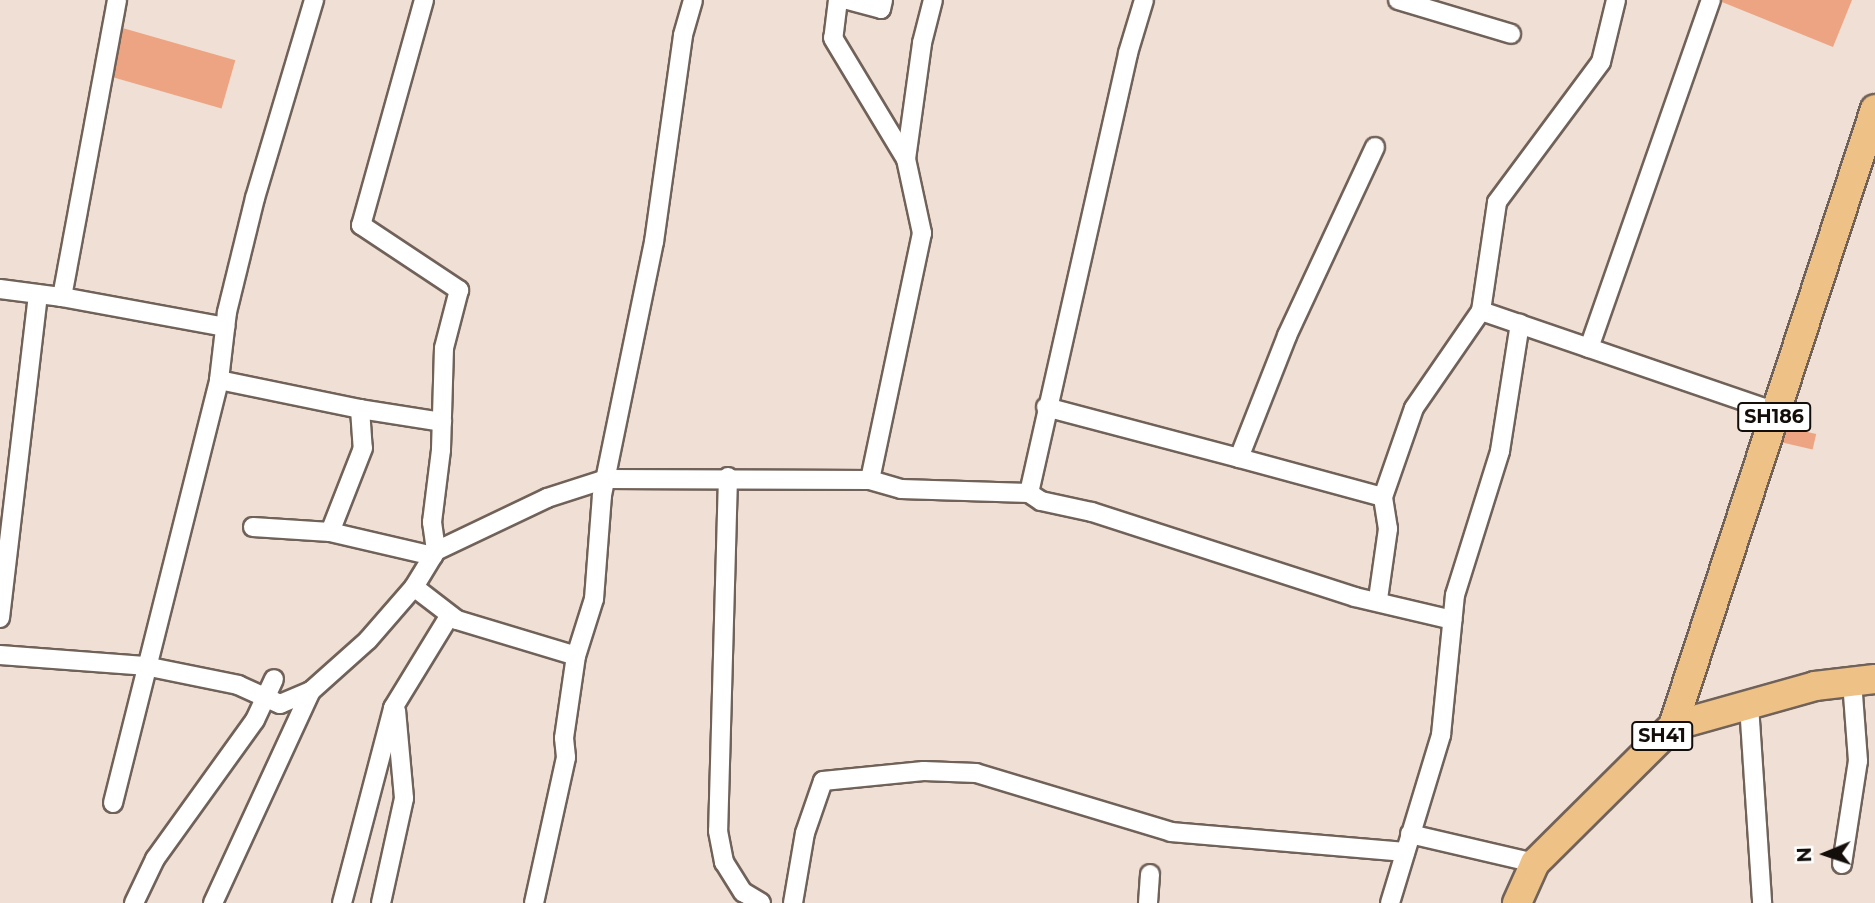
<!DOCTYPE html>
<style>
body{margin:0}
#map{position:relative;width:1875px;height:903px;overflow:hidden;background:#f0dfd4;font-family:Montserrat,sans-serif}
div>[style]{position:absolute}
.building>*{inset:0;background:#eda482;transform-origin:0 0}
.roads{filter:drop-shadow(2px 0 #716259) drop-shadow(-2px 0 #716259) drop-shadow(0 2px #716259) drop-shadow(0 -2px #716259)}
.street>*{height:18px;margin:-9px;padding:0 9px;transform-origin:9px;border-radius:9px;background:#fff}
.primary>*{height:28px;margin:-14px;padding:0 14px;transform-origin:14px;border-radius:14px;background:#eec186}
span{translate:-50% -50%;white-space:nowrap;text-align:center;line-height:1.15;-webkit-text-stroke:6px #fff;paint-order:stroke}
.shield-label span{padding:2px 5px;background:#fff;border:2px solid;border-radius:5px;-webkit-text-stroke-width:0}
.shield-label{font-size:19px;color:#130e0a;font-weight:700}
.north{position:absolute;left:1791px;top:819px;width:70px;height:70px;-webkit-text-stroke:5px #fff;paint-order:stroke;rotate:268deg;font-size:19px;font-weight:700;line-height:28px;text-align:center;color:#130e0a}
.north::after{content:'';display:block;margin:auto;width:24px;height:32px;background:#130e0a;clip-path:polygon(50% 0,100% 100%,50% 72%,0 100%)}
</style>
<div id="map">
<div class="building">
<i style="clip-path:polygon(1717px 0,1852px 0,1833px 47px)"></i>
<i style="left:119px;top:27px;width:121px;height:50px;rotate:16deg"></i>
<i style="left:1786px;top:427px;width:31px;height:16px;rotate:13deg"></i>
</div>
<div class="roads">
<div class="street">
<i style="left:424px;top:0;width:234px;rotate:105.6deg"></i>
<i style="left:361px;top:225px;width:118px;rotate:33.6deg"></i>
<i style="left:459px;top:290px;width:60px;rotate:104.5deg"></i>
<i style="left:444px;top:348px;width:102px;rotate:91.7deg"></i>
<i style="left:441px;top:450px;width:73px;rotate:97.1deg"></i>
<i style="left:432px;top:522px;width:29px;rotate:82deg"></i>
<i style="left:838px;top:0;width:38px;rotate:97deg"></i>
<i style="left:833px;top:38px;width:141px;rotate:58.9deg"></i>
<i style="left:906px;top:159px;width:76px;rotate:77.8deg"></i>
<i style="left:922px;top:233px;width:252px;rotate:101.9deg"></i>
<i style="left:848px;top:0;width:34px;rotate:15deg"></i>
<i style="left:881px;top:9px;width:9px;rotate:-77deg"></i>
<i style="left:1398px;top:0;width:118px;rotate:16.7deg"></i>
<i style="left:1375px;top:147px;width:208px;rotate:115deg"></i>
<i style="left:1287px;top:336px;width:131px;rotate:111.5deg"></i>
<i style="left:1239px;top:458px;width:149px;rotate:15.2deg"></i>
<i style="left:906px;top:159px;width:117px;rotate:-82.1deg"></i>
<i style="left:922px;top:43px;width:44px;rotate:-75.7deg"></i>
<i style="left:0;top:289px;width:63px;rotate:7.4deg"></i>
<i style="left:62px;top:297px;width:302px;rotate:-79.5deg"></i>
<i style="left:62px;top:297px;width:166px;rotate:10.4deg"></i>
<i style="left:1481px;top:311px;width:312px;rotate:18.9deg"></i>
<i style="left:1589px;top:348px;width:369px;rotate:-70.7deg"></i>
<i style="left:219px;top:380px;width:144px;rotate:11.6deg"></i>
<i style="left:360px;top:409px;width:39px;rotate:86deg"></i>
<i style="left:363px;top:448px;width:90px;rotate:111.4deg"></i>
<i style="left:330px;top:532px;width:106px;rotate:13.1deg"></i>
<i style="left:1046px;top:407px;width:200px;rotate:14.8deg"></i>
<i style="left:360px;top:409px;width:83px;rotate:9deg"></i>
<i style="left:728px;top:477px;width:354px;rotate:91.6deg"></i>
<i style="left:718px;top:831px;width:32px;rotate:79deg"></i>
<i style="left:724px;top:862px;width:36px;rotate:58deg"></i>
<i style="left:743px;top:892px;width:21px;rotate:31deg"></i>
<i style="left:1029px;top:493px;width:451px;rotate:-77.3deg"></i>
<i style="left:1128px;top:53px;width:55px;rotate:-73.2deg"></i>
<i style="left:253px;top:527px;width:77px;rotate:3.7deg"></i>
<i style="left:414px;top:587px;width:54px;rotate:37.5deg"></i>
<i style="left:457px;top:620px;width:124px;rotate:16.8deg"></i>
<i style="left:1378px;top:599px;width:71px;rotate:-81.9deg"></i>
<i style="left:1388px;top:529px;width:32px;rotate:-99deg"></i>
<i style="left:1383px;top:497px;width:94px;rotate:-70.8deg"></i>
<i style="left:1414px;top:408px;width:118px;rotate:-55.4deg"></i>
<i style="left:1481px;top:311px;width:110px;rotate:-81.6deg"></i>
<i style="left:1497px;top:202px;width:174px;rotate:-53.4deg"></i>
<i style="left:1601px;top:62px;width:64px;rotate:-76.4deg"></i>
<i style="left:0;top:618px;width:326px;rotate:-83.3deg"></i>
<i style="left:0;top:655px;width:145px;rotate:4.3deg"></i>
<i style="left:145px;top:666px;width:95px;rotate:11.5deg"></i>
<i style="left:238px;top:685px;width:46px;rotate:24.3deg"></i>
<i style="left:280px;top:704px;width:34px;rotate:-23deg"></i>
<i style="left:311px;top:691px;width:76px;rotate:-41.8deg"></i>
<i style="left:368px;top:640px;width:70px;rotate:-49deg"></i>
<i style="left:414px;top:587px;width:42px;rotate:-58.6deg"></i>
<i style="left:436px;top:551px;width:123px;rotate:-25.5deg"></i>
<i style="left:547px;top:498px;width:62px;rotate:-17.9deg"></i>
<i style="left:606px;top:479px;width:264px;rotate:0.2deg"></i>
<i style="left:870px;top:480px;width:32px;rotate:16deg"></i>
<i style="left:901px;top:489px;width:128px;rotate:1.8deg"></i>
<i style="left:1029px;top:493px;width:14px;rotate:34deg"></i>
<i style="left:1041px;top:501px;width:52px;rotate:12.2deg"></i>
<i style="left:1092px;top:512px;width:276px;rotate:17.9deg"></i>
<i style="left:1355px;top:597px;width:100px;rotate:13.3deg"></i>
<i style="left:1749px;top:705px;width:198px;rotate:86.2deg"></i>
<i style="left:113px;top:803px;width:436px;rotate:-75.9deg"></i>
<i style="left:219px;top:380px;width:68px;rotate:-83.3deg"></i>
<i style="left:227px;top:312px;width:117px;rotate:-76.2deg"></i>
<i style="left:255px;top:198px;width:207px;rotate:-73.4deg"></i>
<i style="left:1410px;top:834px;width:128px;rotate:13.1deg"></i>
<i style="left:1842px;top:864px;width:104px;rotate:-81.2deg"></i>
<i style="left:1858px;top:761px;width:79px;rotate:-94.3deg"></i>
<i style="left:134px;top:903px;width:49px;rotate:-64.5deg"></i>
<i style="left:155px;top:859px;width:171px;rotate:-54.3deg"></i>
<i style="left:255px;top:720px;width:45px;rotate:-65.1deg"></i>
<i style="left:213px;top:903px;width:234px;rotate:-65.2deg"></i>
<i style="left:342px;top:903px;width:202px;rotate:-75.3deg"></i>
<i style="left:393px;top:708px;width:109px;rotate:-58.5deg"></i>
<i style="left:381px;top:903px;width:107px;rotate:-77.6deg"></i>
<i style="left:404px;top:798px;width:88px;rotate:-95.2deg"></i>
<i style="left:534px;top:903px;width:149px;rotate:-77.6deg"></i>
<i style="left:566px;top:757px;width:19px;rotate:-96deg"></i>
<i style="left:564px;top:738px;width:83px;rotate:-81.7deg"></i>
<i style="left:576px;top:656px;width:60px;rotate:-72.5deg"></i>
<i style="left:594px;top:599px;width:104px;rotate:-85.6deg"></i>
<i style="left:602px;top:495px;width:258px;rotate:-78.4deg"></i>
<i style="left:654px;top:242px;width:209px;rotate:-82deg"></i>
<i style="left:683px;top:35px;width:36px;rotate:-74deg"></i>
<i style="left:793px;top:903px;width:71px;rotate:-80.3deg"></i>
<i style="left:805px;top:833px;width:55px;rotate:-70.9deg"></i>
<i style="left:823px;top:781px;width:101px;rotate:-5.7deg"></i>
<i style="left:924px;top:771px;width:52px;rotate:2.2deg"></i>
<i style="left:976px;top:773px;width:204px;rotate:16.8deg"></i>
<i style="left:1171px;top:832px;width:235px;rotate:4.9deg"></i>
<i style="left:1148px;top:903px;width:29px;rotate:-86deg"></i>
<i style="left:1390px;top:903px;width:176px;rotate:-73.1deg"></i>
<i style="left:1441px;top:735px;width:141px;rotate:-84.3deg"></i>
<i style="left:1455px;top:595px;width:151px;rotate:-72.6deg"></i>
<i style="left:1500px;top:451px;width:129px;rotate:-81.1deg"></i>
</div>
<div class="primary">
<i style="left:1673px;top:726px;width:649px;rotate:-71.87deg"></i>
<i style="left:1517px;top:903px;width:44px;rotate:-65.8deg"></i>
<i style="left:1535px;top:863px;width:194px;rotate:-44.8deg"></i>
<i style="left:1673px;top:726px;width:148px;rotate:-15.7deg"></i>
<i style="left:1815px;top:686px;width:60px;rotate:-6.7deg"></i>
</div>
</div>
<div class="shield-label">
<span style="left:1774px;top:417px">SH186</span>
<span style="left:1662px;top:736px">SH41</span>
</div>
<div class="north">N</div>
</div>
